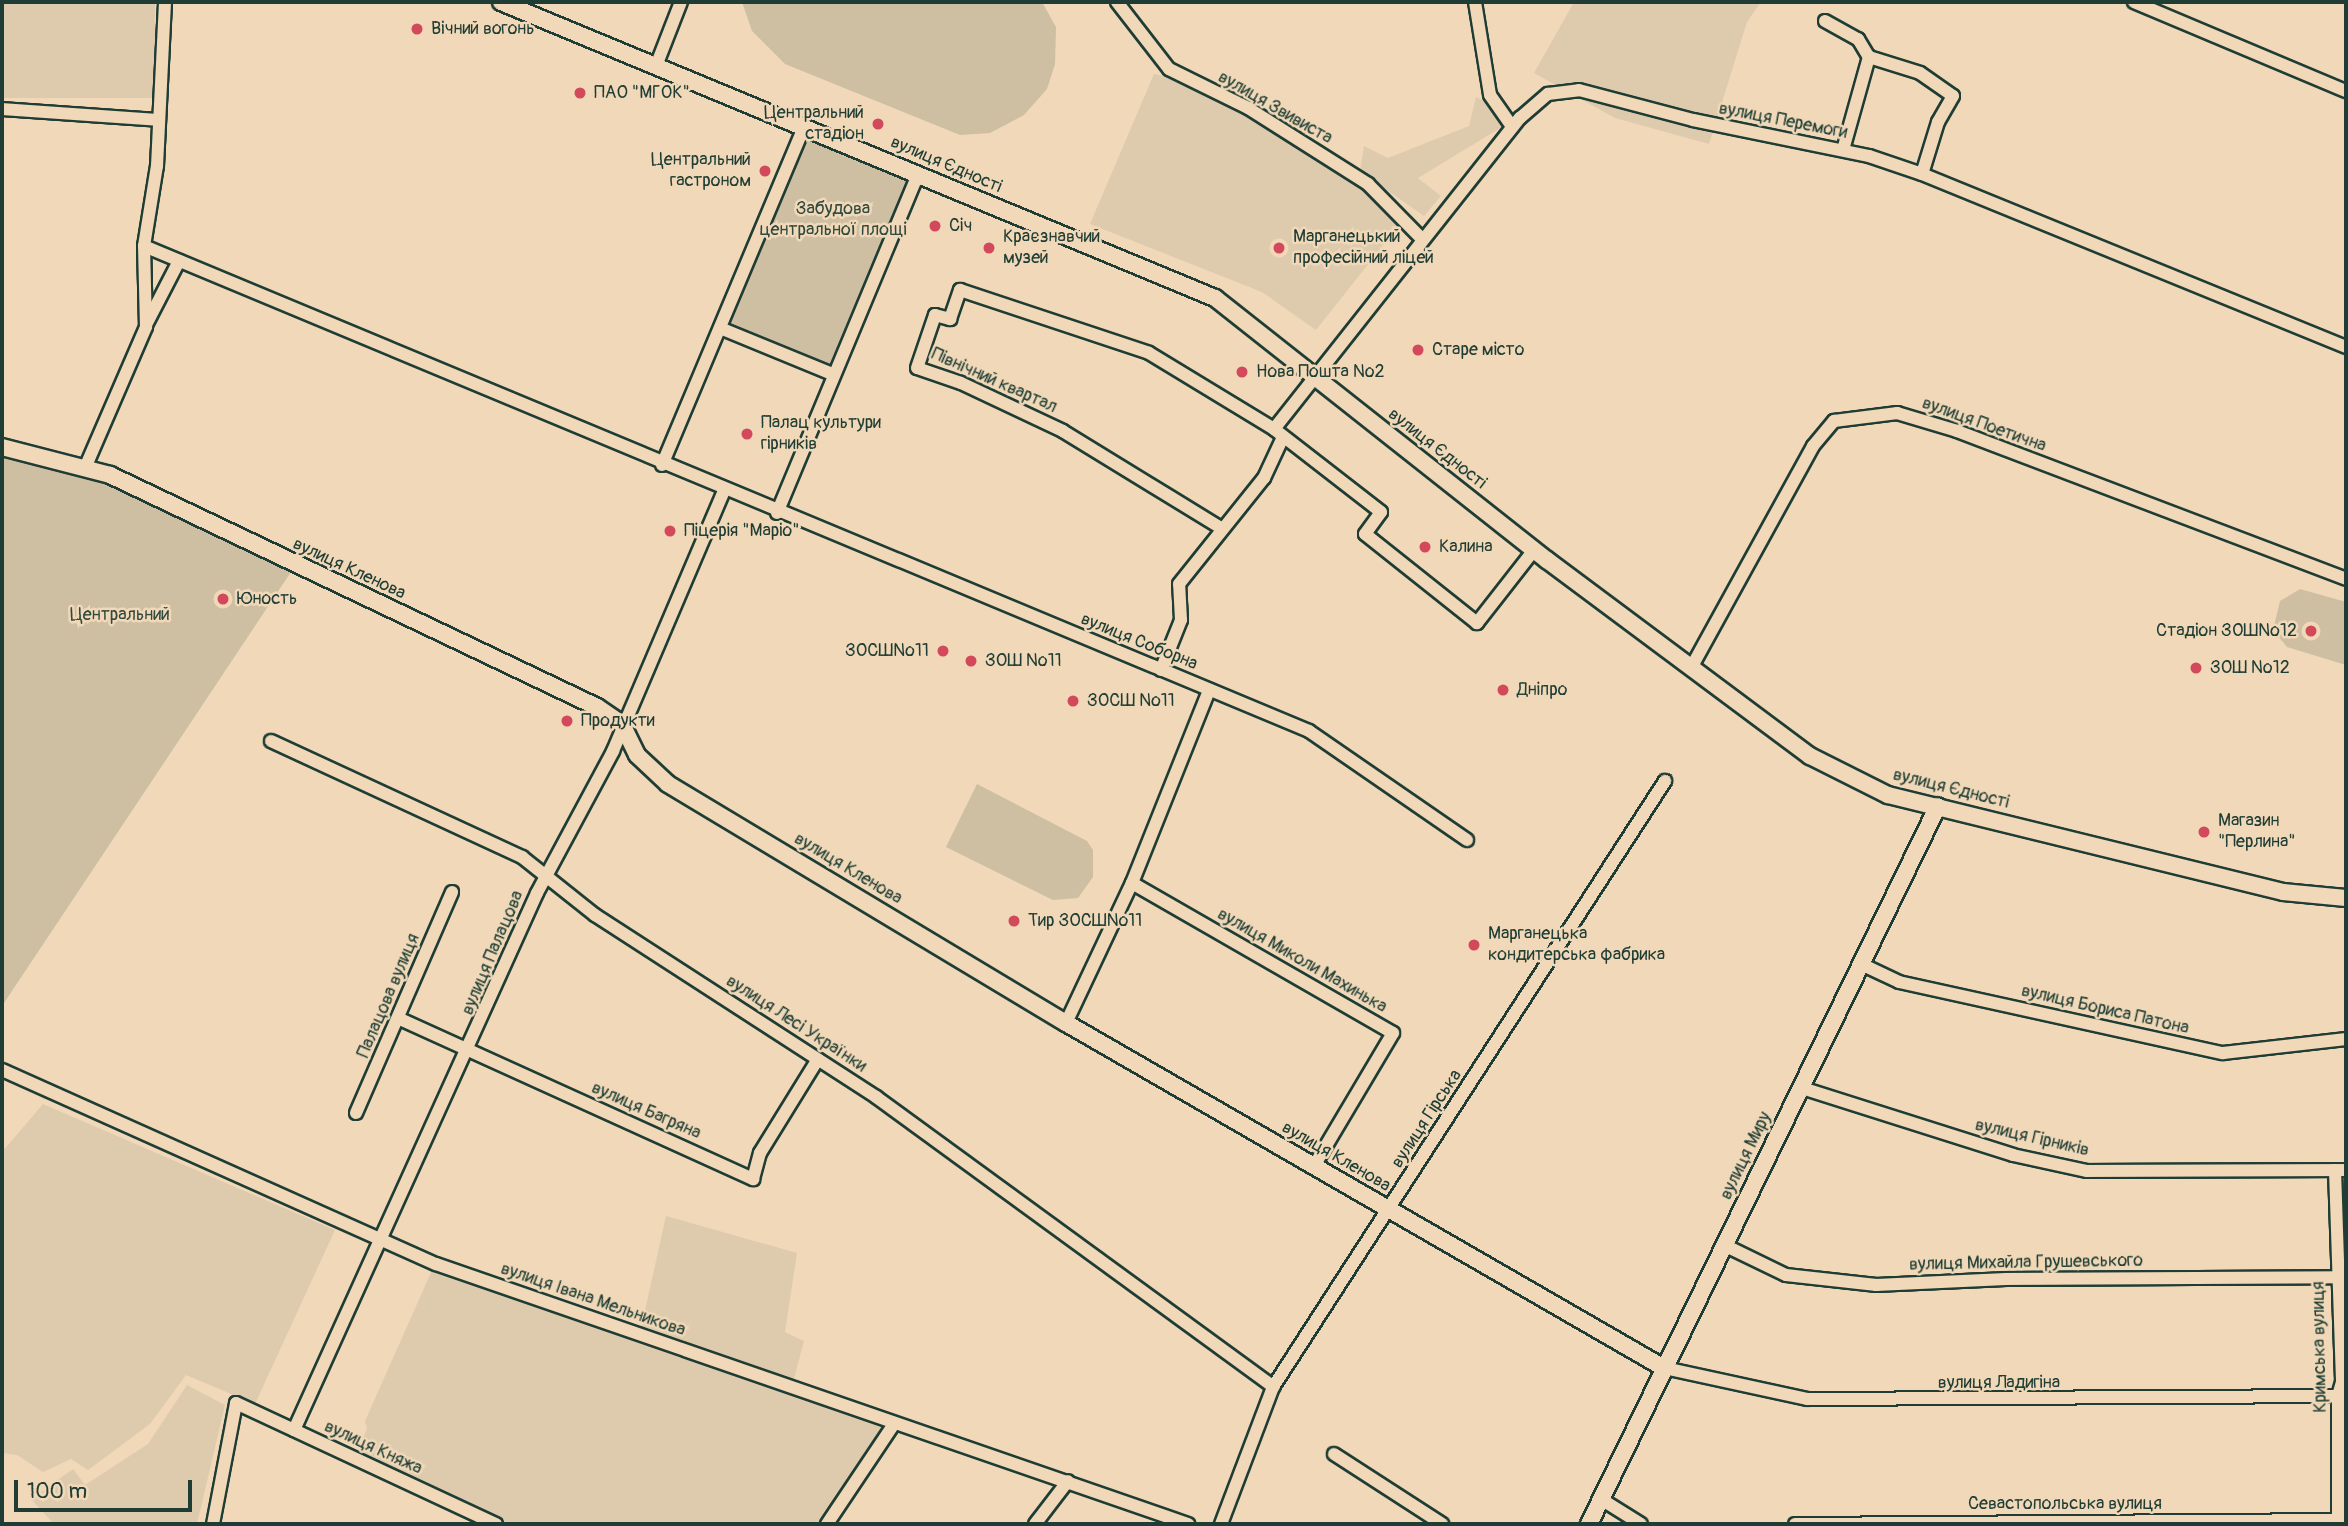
<!DOCTYPE html>
<meta charset="utf-8">
<style>
body{margin:0}
#map{position:relative;width:2348px;height:1526px;overflow:hidden;background:#f0d8b8;font-family:Pangolin,sans-serif}
div>[style]{position:absolute}
.built>*{inset:0;background:#decbad;transform-origin:0 0}
.green>*{inset:0;background:#cebfa2;transform-origin:0 0}
.roads{filter:drop-shadow(2px 0 #1f3d34) drop-shadow(-2px 0 #1f3d34) drop-shadow(0 2px #1f3d34) drop-shadow(0 -2px #1f3d34)}
.minor>*{height:12px;margin:-6px;padding:0 6px;transform-origin:6px;border-radius:6px;background:#f0d8b8}
.tertiary>*{height:16px;margin:-8px;padding:0 8px;transform-origin:8px;border-radius:8px;background:#f0d8b8}
.dots>*{width:19px;height:19px;translate:-50% -50%;box-sizing:border-box;border:4px solid #f0d8b8;border-radius:50%}
span{translate:-50% -50%;white-space:nowrap;text-align:center;line-height:1.15;-webkit-text-stroke:5px #f0d8b8;paint-order:stroke}
.poi-label{font-size:18px;color:#1f3d34}
.left{translate:0 -50%;text-align:left}
.right{translate:-100% -50%;text-align:right}
.street-label{font-size:18px;color:#1f3d34}
.park-label{font-size:18px;color:#304a3f}
.frame{position:absolute;inset:0;border:4px solid #1f3d34;pointer-events:none}
.scale{position:absolute;left:14px;top:1480px;width:178px;height:32px;box-sizing:border-box;border:4px solid #1f3d34;border-top:0;padding-left:9px;font-size:21px;line-height:24px;white-space:nowrap;color:#1f3d34;-webkit-text-stroke:5px #f0d8b8;paint-order:stroke}
</style>
<div id="map">
<div class="built">
<i style="left:2px;top:2px;width:153px;height:96px"></i>
<i style="clip-path:polygon(1574px 2px,1761px 2px,1747px 22px,1709px 144px,1615px 118px,1534px 73px)"></i>
<i style="clip-path:polygon(1154px 74px,1198px 83px,1359px 182px,1400px 224px,1316px 330px,1262px 292px,1090px 224px)"></i>
<i style="clip-path:polygon(1476px 97px,1509px 114px,1502px 127px,1418px 178px,1441px 196px,1424px 216px,1360px 171px,1364px 146px,1388px 158px,1469px 126px)"></i>
<i style="clip-path:polygon(43px 1104px,335px 1230px,255px 1404px,186px 1375px,150px 1424px,88px 1470px,71px 1459px,43px 1472px,17px 1455px,2px 1453px,2px 1152px)"></i>
<i style="clip-path:polygon(666px 1216px,797px 1253px,785px 1332px,804px 1341px,793px 1382px,641px 1328px)"></i>
<i style="clip-path:polygon(433px 1268px,579px 1319px,885px 1428px,821px 1524px,509px 1524px,357px 1452px,367px 1429px,365px 1421px)"></i>
<i style="clip-path:polygon(187px 1385px,225px 1405px,197px 1524px,54px 1524px,31px 1499px,73px 1469px,85px 1485px,148px 1444px)"></i>
</div>
<div class="green">
<i style="clip-path:polygon(742px 2px,1042px 2px,1056px 27px,1055px 64px,1047px 89px,1024px 115px,990px 133px,960px 135px,785px 64px,752px 31px)"></i>
<i style="left:808px;top:134px;width:111px;height:206px;rotate:23deg"></i>
<i style="clip-path:polygon(2px 447px,110px 475px,295px 566px,2px 1006px)"></i>
<i style="clip-path:polygon(2300px 589px,2346px 602px,2346px 665px,2287px 647px,2278px 636px,2274px 626px,2280px 601px)"></i>
<i style="clip-path:polygon(977px 784px,1087px 841px,1093px 850px,1093px 877px,1078px 898px,1053px 900px,946px 847px)"></i>
</div>
<div class="roads">
<div class="minor">
<i style="left:1117px;top:2px;width:85px;rotate:52.2deg"></i>
<i style="left:1169px;top:69px;width:88px;rotate:26.3deg"></i>
<i style="left:1248px;top:108px;width:142px;rotate:32.3deg"></i>
<i style="left:1368px;top:184px;width:77px;rotate:45.5deg"></i>
<i style="left:1475px;top:2px;width:94px;rotate:80.8deg"></i>
<i style="left:1490px;top:95px;width:39px;rotate:55deg"></i>
<i style="left:2134px;top:2px;width:230px;rotate:22.8deg"></i>
<i style="left:1825px;top:21px;width:38px;rotate:29deg"></i>
<i style="left:1858px;top:39px;width:21px;rotate:59deg"></i>
<i style="left:1869px;top:57px;width:53px;rotate:17.4deg"></i>
<i style="left:1920px;top:73px;width:40px;rotate:34.9deg"></i>
<i style="left:1953px;top:96px;width:30px;rotate:120deg"></i>
<i style="left:1938px;top:122px;width:54px;rotate:107.1deg"></i>
<i style="left:656px;top:66px;width:69px;rotate:-68.7deg"></i>
<i style="left:2px;top:109px;width:157px;rotate:4deg"></i>
<i style="left:1843px;top:150px;width:97px;rotate:-74.4deg"></i>
<i style="left:144px;top:246px;width:1262px;rotate:22.6deg"></i>
<i style="left:1309px;top:731px;width:192px;rotate:34.6deg"></i>
<i style="left:147px;top:323px;width:70px;rotate:-62.7deg"></i>
<i style="left:720px;top:328px;width:121px;rotate:22.3deg"></i>
<i style="left:662px;top:465px;width:367px;rotate:-67.2deg"></i>
<i style="left:85px;top:468px;width:154px;rotate:-66.6deg"></i>
<i style="left:146px;top:327px;width:81px;rotate:-91.4deg"></i>
<i style="left:144px;top:246px;width:81px;rotate:-80.8deg"></i>
<i style="left:157px;top:166px;width:164px;rotate:-87.2deg"></i>
<i style="left:777px;top:513px;width:367px;rotate:-67.4deg"></i>
<i style="left:1221px;top:528px;width:185px;rotate:-148.5deg"></i>
<i style="left:1063px;top:431px;width:113px;rotate:-154.8deg"></i>
<i style="left:961px;top:383px;width:46px;rotate:-161.2deg"></i>
<i style="left:917px;top:368px;width:56px;rotate:-71.2deg"></i>
<i style="left:935px;top:315px;width:16px;rotate:15deg"></i>
<i style="left:950px;top:319px;width:31px;rotate:-71deg"></i>
<i style="left:960px;top:290px;width:199px;rotate:18.4deg"></i>
<i style="left:1149px;top:353px;width:146px;rotate:31.3deg"></i>
<i style="left:1534px;top:550px;width:93px;rotate:128deg"></i>
<i style="left:1477px;top:623px;width:143px;rotate:-141.5deg"></i>
<i style="left:1365px;top:534px;width:27px;rotate:-54deg"></i>
<i style="left:1381px;top:512px;width:135px;rotate:-142.2deg"></i>
<i style="left:1274px;top:429px;width:397px;rotate:-51.7deg"></i>
<i style="left:1520px;top:118px;width:37px;rotate:-41deg"></i>
<i style="left:1548px;top:94px;width:31px;rotate:-7deg"></i>
<i style="left:1579px;top:90px;width:118px;rotate:14.7deg"></i>
<i style="left:1693px;top:120px;width:180px;rotate:11.6deg"></i>
<i style="left:1869px;top:156px;width:56px;rotate:18.8deg"></i>
<i style="left:1922px;top:174px;width:458px;rotate:22.2deg"></i>
<i style="left:1691px;top:668px;width:253px;rotate:-61.2deg"></i>
<i style="left:1813px;top:446px;width:33px;rotate:-50deg"></i>
<i style="left:1834px;top:421px;width:64px;rotate:-7.2deg"></i>
<i style="left:1897px;top:413px;width:63px;rotate:16.7deg"></i>
<i style="left:1957px;top:431px;width:416px;rotate:20.8deg"></i>
<i style="left:1161px;top:670px;width:54px;rotate:-68.2deg"></i>
<i style="left:1181px;top:620px;width:36px;rotate:-93deg"></i>
<i style="left:1179px;top:584px;width:136px;rotate:-51.3deg"></i>
<i style="left:1264px;top:478px;width:45px;rotate:-65.1deg"></i>
<i style="left:271px;top:741px;width:277px;rotate:24.8deg"></i>
<i style="left:522px;top:857px;width:93px;rotate:38.5deg"></i>
<i style="left:595px;top:915px;width:335px;rotate:32.9deg"></i>
<i style="left:876px;top:1097px;width:492px;rotate:36.1deg"></i>
<i style="left:1132px;top:883px;width:301px;rotate:29.9deg"></i>
<i style="left:1393px;top:1033px;width:155px;rotate:120.7deg"></i>
<i style="left:1861px;top:964px;width:42px;rotate:25.3deg"></i>
<i style="left:1899px;top:982px;width:332px;rotate:12.4deg"></i>
<i style="left:2223px;top:1053px;width:124px;rotate:-6.5deg"></i>
<i style="left:400px;top:1019px;width:388px;rotate:24.4deg"></i>
<i style="left:753px;top:1179px;width:27px;rotate:-75deg"></i>
<i style="left:760px;top:1153px;width:110px;rotate:-58.3deg"></i>
<i style="left:1066px;top:1023px;width:155px;rotate:-64.8deg"></i>
<i style="left:1132px;top:883px;width:208px;rotate:-68.2deg"></i>
<i style="left:2px;top:1070px;width:475px;rotate:24.1deg"></i>
<i style="left:436px;top:1264px;width:796px;rotate:19.07deg"></i>
<i style="left:1802px;top:1088px;width:221px;rotate:17.6deg"></i>
<i style="left:2013px;top:1155px;width:76px;rotate:12.2deg"></i>
<i style="left:2087px;top:1171px;width:259px;rotate:-0.2deg"></i>
<i style="left:356px;top:1113px;width:241px;rotate:-66.5deg"></i>
<i style="left:2335px;top:1170px;width:212px;rotate:88.1deg"></i>
<i style="left:2342px;top:1382px;width:15px;rotate:106deg"></i>
<i style="left:2338px;top:1396px;width:128px;rotate:90deg"></i>
<i style="left:1724px;top:1245px;width:69px;rotate:25.8deg"></i>
<i style="left:1786px;top:1275px;width:91px;rotate:6.3deg"></i>
<i style="left:1876px;top:1285px;width:130px;rotate:-2.6deg"></i>
<i style="left:2006px;top:1279px;width:330px;rotate:-0.3deg"></i>
<i style="left:1664px;top:1368px;width:146px;rotate:12.2deg"></i>
<i style="left:1807px;top:1399px;width:531px;rotate:-0.32deg"></i>
<i style="left:294px;top:1430px;width:589px;rotate:-65.65deg"></i>
<i style="left:537px;top:893px;width:161px;rotate:-61.8deg"></i>
<i style="left:613px;top:751px;width:283px;rotate:-66.9deg"></i>
<i style="left:1334px;top:1454px;width:129px;rotate:32.9deg"></i>
<i style="left:1601px;top:1499px;width:47px;rotate:32deg"></i>
<i style="left:213px;top:1524px;width:123px;rotate:-79.2deg"></i>
<i style="left:236px;top:1403px;width:287px;rotate:25deg"></i>
<i style="left:827px;top:1524px;width:120px;rotate:-56.2deg"></i>
<i style="left:1035px;top:1524px;width:54px;rotate:-52.5deg"></i>
<i style="left:1221px;top:1524px;width:147px;rotate:-69.2deg"></i>
<i style="left:1273px;top:1387px;width:722px;rotate:-57.1deg"></i>
<i style="left:1795px;top:1524px;width:543px;rotate:-0.42deg"></i>
</div>
<div class="tertiary">
<i style="left:501px;top:2px;width:773px;rotate:22.52deg"></i>
<i style="left:1215px;top:298px;width:423px;rotate:38.3deg"></i>
<i style="left:1547px;top:560px;width:328px;rotate:36.7deg"></i>
<i style="left:1810px;top:756px;width:87px;rotate:26.6deg"></i>
<i style="left:1888px;top:795px;width:407px;rotate:13.8deg"></i>
<i style="left:2283px;top:892px;width:63px;rotate:5.4deg"></i>
<i style="left:2px;top:447px;width:112px;rotate:14.5deg"></i>
<i style="left:110px;top:475px;width:539px;rotate:25.47deg"></i>
<i style="left:597px;top:707px;width:30px;rotate:34deg"></i>
<i style="left:622px;top:724px;width:34px;rotate:64deg"></i>
<i style="left:637px;top:755px;width:42px;rotate:43.1deg"></i>
<i style="left:668px;top:784px;width:464px;rotate:31deg"></i>
<i style="left:1066px;top:1023px;width:690px;rotate:29.98deg"></i>
<i style="left:1589px;top:1524px;width:798px;rotate:-64.08deg"></i>
</div>
</div>
<div class="dots">
<i style="left:417px;top:29px;background:#d1495b"></i>
<i style="left:580px;top:93px;background:#d1495b"></i>
<i style="left:878px;top:124px;background:#d1495b"></i>
<i style="left:765px;top:171px;background:#d1495b"></i>
<i style="left:935px;top:226px;background:#d1495b"></i>
<i style="left:989px;top:248px;background:#d1495b"></i>
<i style="left:1279px;top:248px;background:#d1495b"></i>
<i style="left:1418px;top:350px;background:#d1495b"></i>
<i style="left:1242px;top:372px;background:#d1495b"></i>
<i style="left:747px;top:434px;background:#d1495b"></i>
<i style="left:670px;top:531px;background:#d1495b"></i>
<i style="left:1425px;top:547px;background:#d1495b"></i>
<i style="left:223px;top:599px;background:#d1495b"></i>
<i style="left:2311px;top:631px;background:#d1495b"></i>
<i style="left:943px;top:651px;background:#d1495b"></i>
<i style="left:971px;top:661px;background:#d1495b"></i>
<i style="left:2196px;top:668px;background:#d1495b"></i>
<i style="left:1503px;top:690px;background:#d1495b"></i>
<i style="left:1073px;top:701px;background:#d1495b"></i>
<i style="left:567px;top:721px;background:#d1495b"></i>
<i style="left:2204px;top:832px;background:#d1495b"></i>
<i style="left:1014px;top:921px;background:#d1495b"></i>
<i style="left:1474px;top:945px;background:#d1495b"></i>
</div>
<div class="poi-label">
<span class="left" style="left:431px;top:29px">Вічний вогонь</span>
<span class="left" style="left:594px;top:93px">ПАО "МГОК"</span>
<span class="right" style="left:864px;top:124px">Центральний<br>стадіон</span>
<span class="right" style="left:751px;top:171px">Центральний<br>гастроном</span>
<span class="left" style="left:949px;top:226px">Січ</span>
<span class="left" style="left:1003px;top:248px">Краєзнавчий<br>музей</span>
<span class="left" style="left:1293px;top:248px">Марганецький<br>професійний ліцей</span>
<span class="left" style="left:1432px;top:350px">Старе місто</span>
<span class="left" style="left:1256px;top:372px">Нова Пошта №2</span>
<span class="left" style="left:761px;top:434px">Палац культури<br>гірників</span>
<span class="left" style="left:684px;top:531px">Піцерія "Маріо"</span>
<span class="left" style="left:1439px;top:547px">Калина</span>
<span class="left" style="left:237px;top:599px">Юность</span>
<span class="right" style="left:2297px;top:631px">Стадіон ЗОШ№12</span>
<span class="right" style="left:929px;top:651px">ЗОСШ№11</span>
<span class="left" style="left:985px;top:661px">ЗОШ №11</span>
<span class="left" style="left:2210px;top:668px">ЗОШ №12</span>
<span class="left" style="left:1517px;top:690px">Дніпро</span>
<span class="left" style="left:1087px;top:701px">ЗОСШ №11</span>
<span class="left" style="left:581px;top:721px">Продукти</span>
<span class="left" style="left:2218px;top:832px">Магазин<br>"Перлина"</span>
<span class="left" style="left:1028px;top:921px">Тир ЗОСШ№11</span>
<span class="left" style="left:1488px;top:945px">Марганецька<br>кондитерська фабрика</span>
</div>
<div class="street-label">
<span style="left:1275px;top:108px;rotate:30deg">вулиця Звивиста</span>
<span style="left:1783px;top:121px;rotate:11deg">вулиця Перемоги</span>
<span style="left:946px;top:165px;rotate:23deg">вулиця Єдності</span>
<span style="left:994px;top:381px;rotate:24deg">Північний квартал</span>
<span style="left:1984px;top:425px;rotate:20deg">вулиця Поетична</span>
<span style="left:1437px;top:449px;rotate:38deg">вулиця Єдності</span>
<span style="left:349px;top:569px;rotate:25deg">вулиця Кленова</span>
<span style="left:1139px;top:642px;rotate:22deg">вулиця Соборна</span>
<span style="left:1951px;top:789px;rotate:14deg">вулиця Єдності</span>
<span style="left:848px;top:869px;rotate:31deg">вулиця Кленова</span>
<span style="left:493px;top:953px;rotate:-67deg">вулиця Палацова</span>
<span style="left:1302px;top:961px;rotate:30deg">вулиця Миколи Махинька</span>
<span style="left:389px;top:996px;rotate:-67deg">Палацова вулиця</span>
<span style="left:2105px;top:1010px;rotate:13deg">вулиця Бориса Патона</span>
<span style="left:796px;top:1024px;rotate:33deg">вулиця Лесі Українки</span>
<span style="left:646px;top:1111px;rotate:24deg">вулиця Багряна</span>
<span style="left:1427px;top:1119px;rotate:-57deg">вулиця Гірська</span>
<span style="left:2032px;top:1138px;rotate:13deg">вулиця Гірників</span>
<span style="left:1746px;top:1156px;rotate:-64deg">вулиця Миру</span>
<span style="left:1336px;top:1157px;rotate:30deg">вулиця Кленова</span>
<span style="left:2026px;top:1263px;rotate:-1deg">вулиця Михайла Грушевського</span>
<span style="left:593px;top:1300px;rotate:19deg">вулиця Івана Мельникова</span>
<span style="left:2320px;top:1347px;rotate:-91deg">Кримська вулиця</span>
<span style="left:1999px;top:1383px">вулиця Ладигіна</span>
<span style="left:373px;top:1448px;rotate:25deg">вулиця Княжа</span>
<span style="left:2065px;top:1504px">Севастопольська вулиця</span>
</div>
<div class="park-label">
<span style="left:833px;top:220px">Забудова<br>центральної площі</span>
<span style="left:120px;top:615px">Центральний</span>
</div>
<div class="frame"></div>
<div class="scale">100 m</div>
</div>
